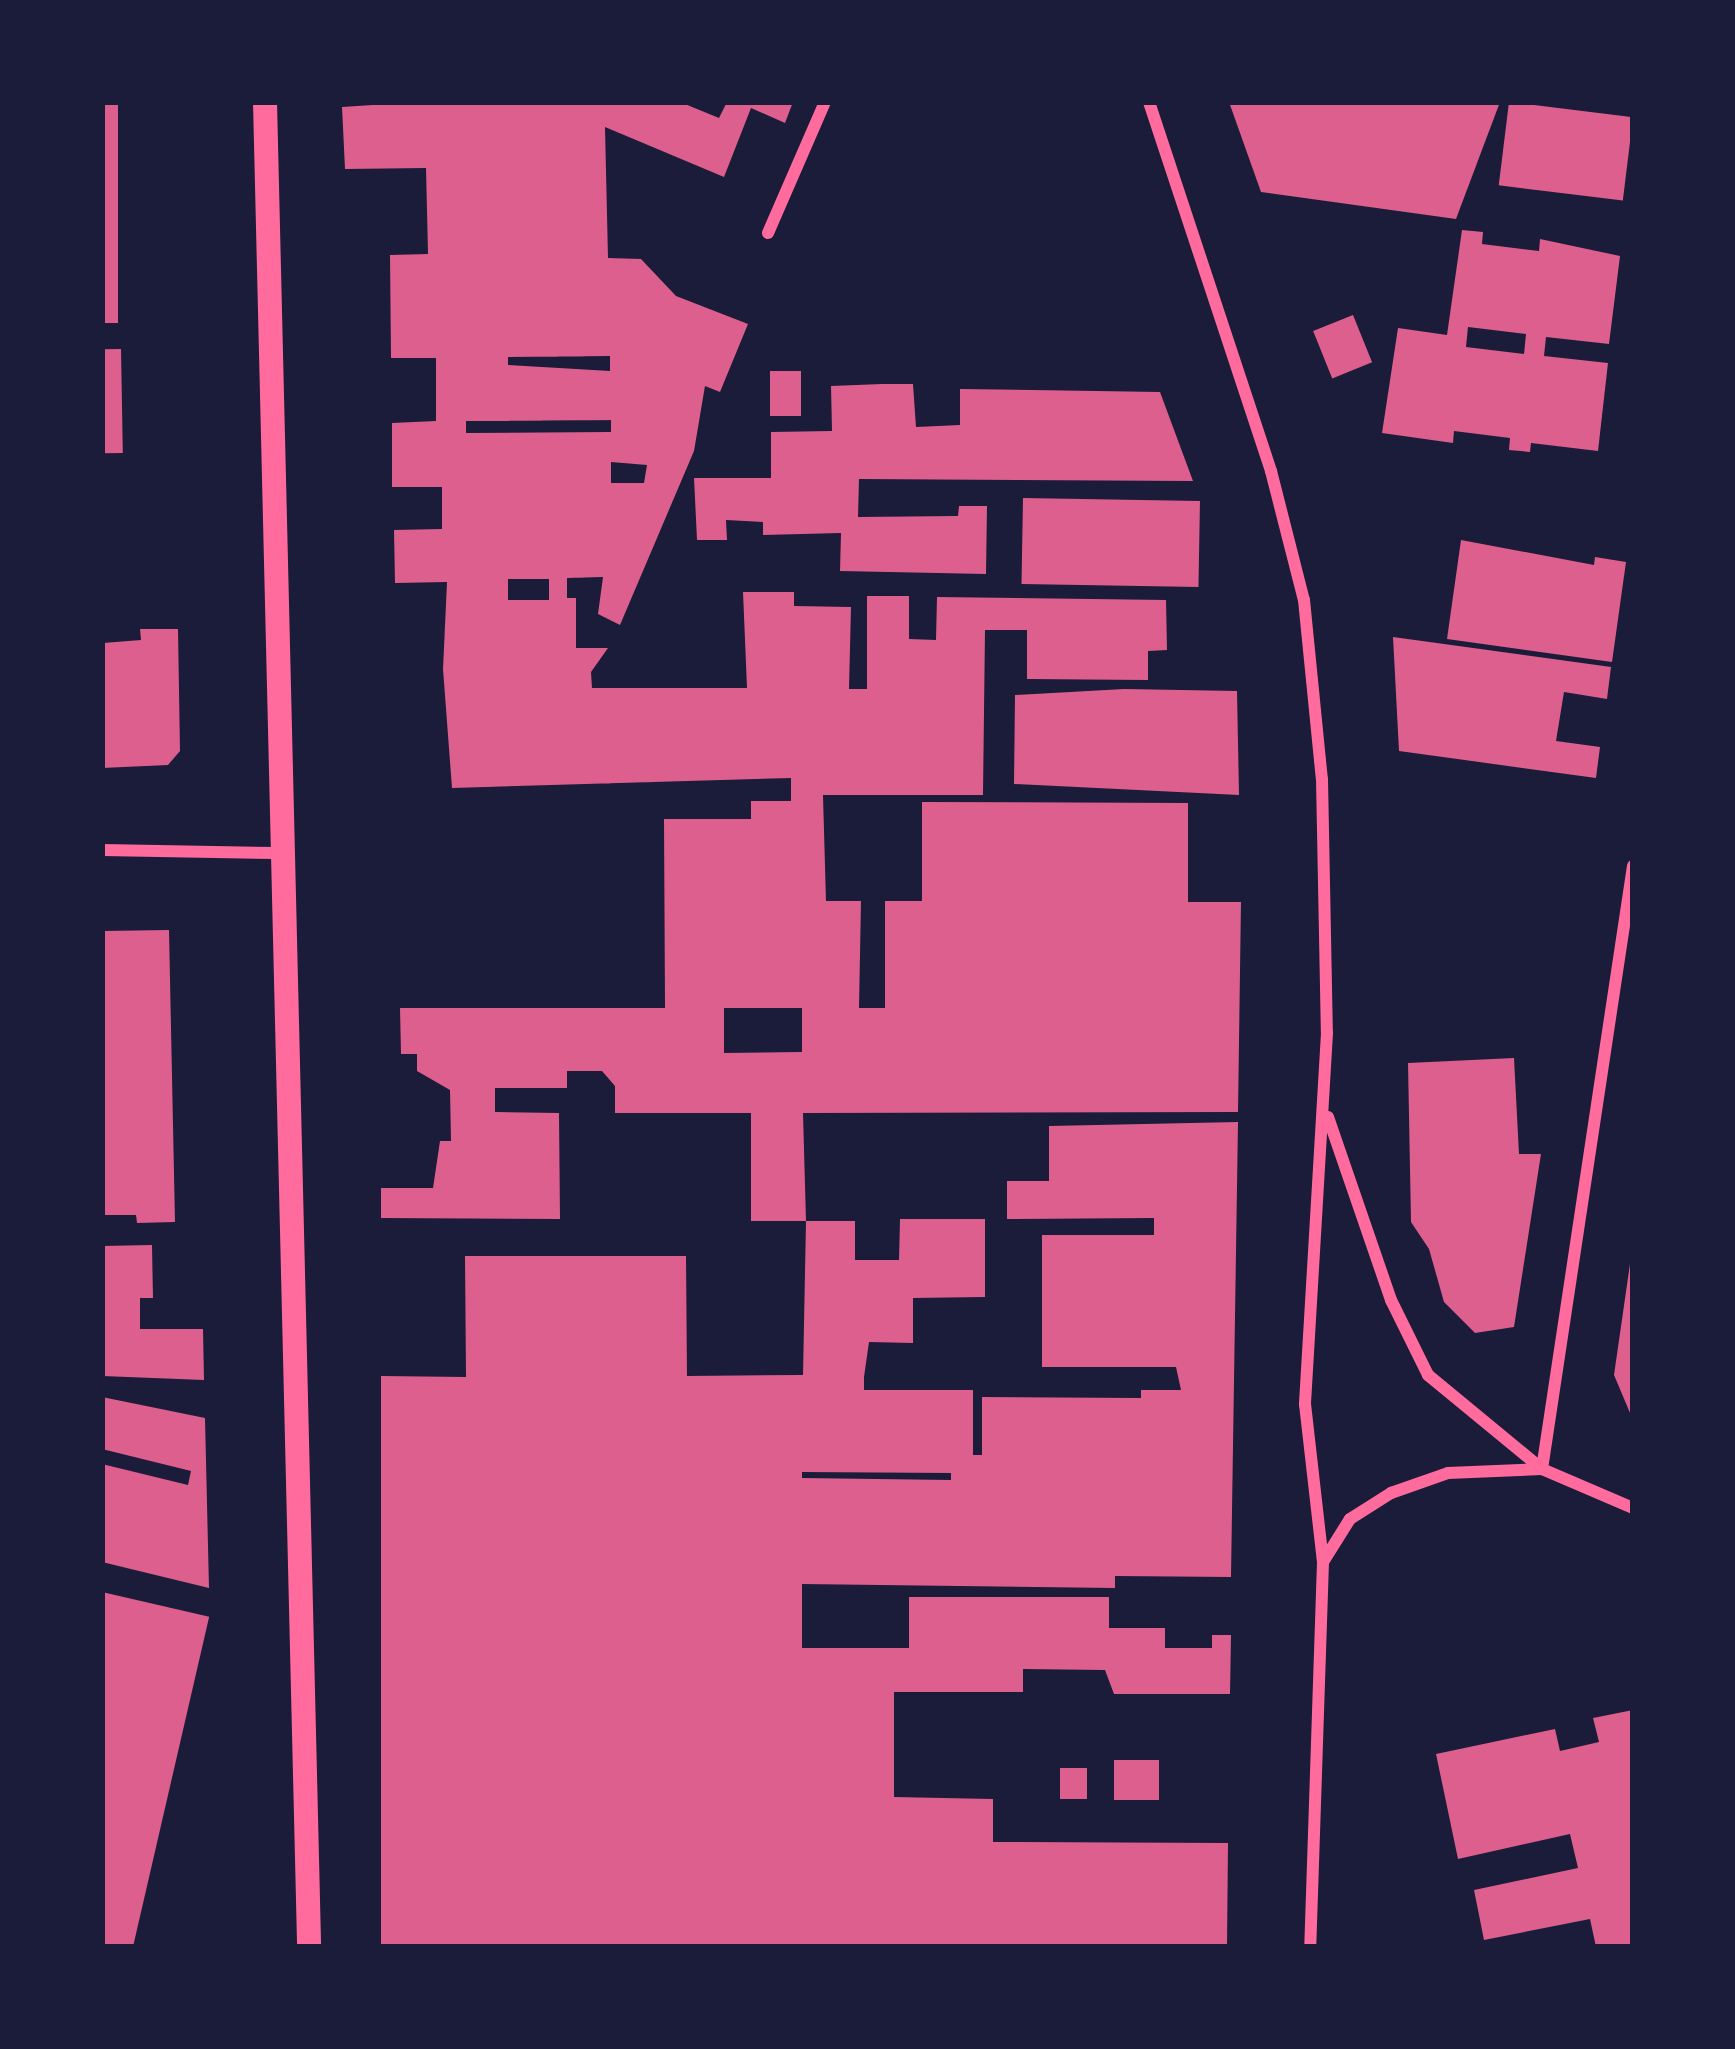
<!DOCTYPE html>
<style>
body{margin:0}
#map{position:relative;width:1735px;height:2049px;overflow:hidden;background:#1b1b3a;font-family:Signika,sans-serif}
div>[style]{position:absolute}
.building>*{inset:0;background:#dd5f8e;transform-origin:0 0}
.minor>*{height:12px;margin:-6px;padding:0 6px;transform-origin:6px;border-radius:6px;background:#ff6b9d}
.secondary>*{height:24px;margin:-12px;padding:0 12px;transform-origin:12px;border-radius:12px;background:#ff6b9d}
span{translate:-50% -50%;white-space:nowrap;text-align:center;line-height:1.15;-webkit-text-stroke:12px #1b1b3a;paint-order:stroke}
.frame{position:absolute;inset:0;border:105px solid #1b1b3a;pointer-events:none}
</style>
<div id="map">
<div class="building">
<i style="left:102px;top:102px;width:16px;height:221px"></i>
<i style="clip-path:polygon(evenodd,418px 102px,680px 102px,719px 118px,727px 102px,793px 102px,785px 123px,751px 108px,724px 177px,605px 127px,608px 258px,641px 259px,676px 296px,748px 324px,720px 392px,705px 386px,694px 451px,620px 625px,598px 614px,603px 577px,567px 578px,567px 598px,576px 598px,576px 648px,608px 648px,591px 672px,592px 688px,747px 688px,743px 592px,794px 592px,794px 606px,851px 607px,849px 689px,867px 689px,867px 596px,909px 596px,909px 639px,936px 640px,937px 597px,1166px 600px,1167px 650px,1148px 651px,1148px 680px,1027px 679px,1027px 630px,985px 630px,983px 795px,823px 795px,826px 901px,861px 901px,859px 1008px,885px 1008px,885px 901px,922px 901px,922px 802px,1188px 803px,1188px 902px,1241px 902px,1238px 1112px,803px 1113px,806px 1221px,855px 1221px,855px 1260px,899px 1260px,900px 1219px,985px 1219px,985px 1297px,913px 1298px,913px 1343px,869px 1342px,864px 1377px,864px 1390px,973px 1390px,973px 1455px,982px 1455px,982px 1397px,1141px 1398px,1141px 1390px,1181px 1390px,1176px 1367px,1042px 1367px,1042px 1235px,1154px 1235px,1154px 1218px,1007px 1219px,1007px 1181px,1049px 1181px,1049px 1126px,1238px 1122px,1231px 1577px,1115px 1576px,1115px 1588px,802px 1584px,802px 1648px,909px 1648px,909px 1597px,1109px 1597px,1109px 1628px,1165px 1628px,1165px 1648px,1212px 1648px,1212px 1635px,1231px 1635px,1230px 1694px,1114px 1694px,1105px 1670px,1023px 1669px,1023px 1692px,894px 1692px,894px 1797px,993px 1799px,993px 1842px,1228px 1843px,1227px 1947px,381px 1947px,381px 1376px,466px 1377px,465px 1256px,686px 1256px,687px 1376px,803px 1375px,806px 1221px,751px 1221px,751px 1113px,615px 1113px,615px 1086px,602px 1071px,567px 1071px,567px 1088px,495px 1088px,495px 1112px,559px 1113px,560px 1219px,381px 1218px,381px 1188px,433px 1188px,440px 1141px,451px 1141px,450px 1090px,417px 1071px,417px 1054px,401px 1054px,400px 1008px,665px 1008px,664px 819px,751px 819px,751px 801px,791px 801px,791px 778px,452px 788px,443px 669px,447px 582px,395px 583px,394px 530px,442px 529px,442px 487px,392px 487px,392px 423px,436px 421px,436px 358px,391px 358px,390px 255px,428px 254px,426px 168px,345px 169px,342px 107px,418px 102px,610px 356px,610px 371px,508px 365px,508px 357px,610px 356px,418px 102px,611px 420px,611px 432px,466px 433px,466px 421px,611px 420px,418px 102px,611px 462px,647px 465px,644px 483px,611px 483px,611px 462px,418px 102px,508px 579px,549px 579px,549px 600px,508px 600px,508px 579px,418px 102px,724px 1008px,802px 1008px,802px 1052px,724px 1053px,724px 1008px,418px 102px,802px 1472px,951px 1473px,951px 1480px,802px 1478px,802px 1472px)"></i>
<i style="clip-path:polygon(1229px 102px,1500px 102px,1456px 219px,1261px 192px)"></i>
<i style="left:1509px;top:102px;width:125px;height:84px;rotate:7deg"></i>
<i style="clip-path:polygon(evenodd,1462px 230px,1483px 232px,1482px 244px,1539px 251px,1540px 239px,1620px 256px,1609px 344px,1546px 337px,1544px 356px,1608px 363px,1598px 451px,1531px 443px,1530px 452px,1509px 450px,1510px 438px,1454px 431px,1453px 443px,1382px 433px,1398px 328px,1447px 335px,1462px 230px,1468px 327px,1526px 334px,1524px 354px,1466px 347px,1468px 327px)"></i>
<i style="left:1353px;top:315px;width:51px;height:43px;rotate:68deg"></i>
<i style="left:121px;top:349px;width:104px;height:19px;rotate:89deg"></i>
<i style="left:770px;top:371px;width:31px;height:45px"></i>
<i style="clip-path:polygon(882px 384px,913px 384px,916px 427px,960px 425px,960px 389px,1160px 392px,1193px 481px,859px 479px,858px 517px,958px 516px,959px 506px,987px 506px,986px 574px,840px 571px,841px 533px,763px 535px,763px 522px,726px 520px,727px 540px,697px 540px,694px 478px,771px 478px,771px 432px,832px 431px,831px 386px)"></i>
<i style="left:1023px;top:498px;width:177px;height:86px;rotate:1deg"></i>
<i style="clip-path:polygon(1461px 540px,1594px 565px,1595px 557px,1626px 562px,1612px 662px,1447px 639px)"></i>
<i style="clip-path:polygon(140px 629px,178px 629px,180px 751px,168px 765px,102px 768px,103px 643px,141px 640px)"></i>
<i style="clip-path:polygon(1393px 637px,1611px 667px,1607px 699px,1564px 692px,1556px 741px,1600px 747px,1596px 778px,1399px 751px)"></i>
<i style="clip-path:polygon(1124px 689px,1237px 691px,1239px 795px,1014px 784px,1015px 695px)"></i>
<i style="clip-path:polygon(169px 930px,175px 1222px,137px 1223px,136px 1215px,102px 1215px,102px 931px)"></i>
<i style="clip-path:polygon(1514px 1058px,1519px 1154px,1541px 1154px,1514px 1327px,1475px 1333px,1444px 1302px,1429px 1249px,1411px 1222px,1408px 1063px)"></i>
<i style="clip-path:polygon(1633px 1243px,1633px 1420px,1614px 1375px)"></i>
<i style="clip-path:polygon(152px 1245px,153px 1298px,140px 1298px,140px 1329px,203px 1329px,204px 1380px,102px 1376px,102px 1246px)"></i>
<i style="clip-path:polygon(102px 1397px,205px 1418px,209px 1588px,102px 1562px,102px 1464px,188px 1485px,191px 1471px,102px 1449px)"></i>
<i style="left:102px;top:1592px;width:110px;height:355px;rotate:13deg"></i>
<i style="clip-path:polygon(1633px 1710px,1633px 1947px,1596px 1947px,1590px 1919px,1484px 1940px,1474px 1890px,1578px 1868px,1570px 1834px,1458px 1859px,1436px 1754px,1555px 1729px,1560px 1751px,1599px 1742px,1593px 1718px)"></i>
<i style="left:1114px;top:1760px;width:45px;height:40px"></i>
<i style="left:1060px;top:1768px;width:27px;height:31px"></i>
</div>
<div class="minor">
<i style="left:1149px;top:102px;width:389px;rotate:71.7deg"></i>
<i style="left:1271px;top:471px;width:133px;rotate:75.7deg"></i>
<i style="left:1304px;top:600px;width:180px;rotate:84.3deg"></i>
<i style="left:1322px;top:779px;width:254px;rotate:88.9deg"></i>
<i style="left:1327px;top:1033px;width:372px;rotate:93.4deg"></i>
<i style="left:1305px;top:1404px;width:159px;rotate:83.5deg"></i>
<i style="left:1323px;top:1562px;width:385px;rotate:91.9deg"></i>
<i style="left:768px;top:233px;width:143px;rotate:-66.5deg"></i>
<i style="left:102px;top:850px;width:176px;rotate:1deg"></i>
<i style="left:1328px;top:1117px;width:194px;rotate:71deg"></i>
<i style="left:1391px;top:1300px;width:84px;rotate:63.7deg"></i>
<i style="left:1428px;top:1375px;width:148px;rotate:39.5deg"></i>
<i style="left:1542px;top:1469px;width:99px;rotate:23.2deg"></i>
<i style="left:1542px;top:1469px;width:610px;rotate:-81.42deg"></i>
<i style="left:1323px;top:1562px;width:51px;rotate:-57.9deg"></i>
<i style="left:1350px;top:1519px;width:49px;rotate:-32.4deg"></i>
<i style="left:1391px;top:1493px;width:60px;rotate:-19.3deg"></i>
<i style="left:1448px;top:1473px;width:94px;rotate:-2.4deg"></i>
</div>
<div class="secondary">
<i style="left:265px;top:102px;width:1846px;rotate:88.63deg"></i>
</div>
<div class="frame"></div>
</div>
